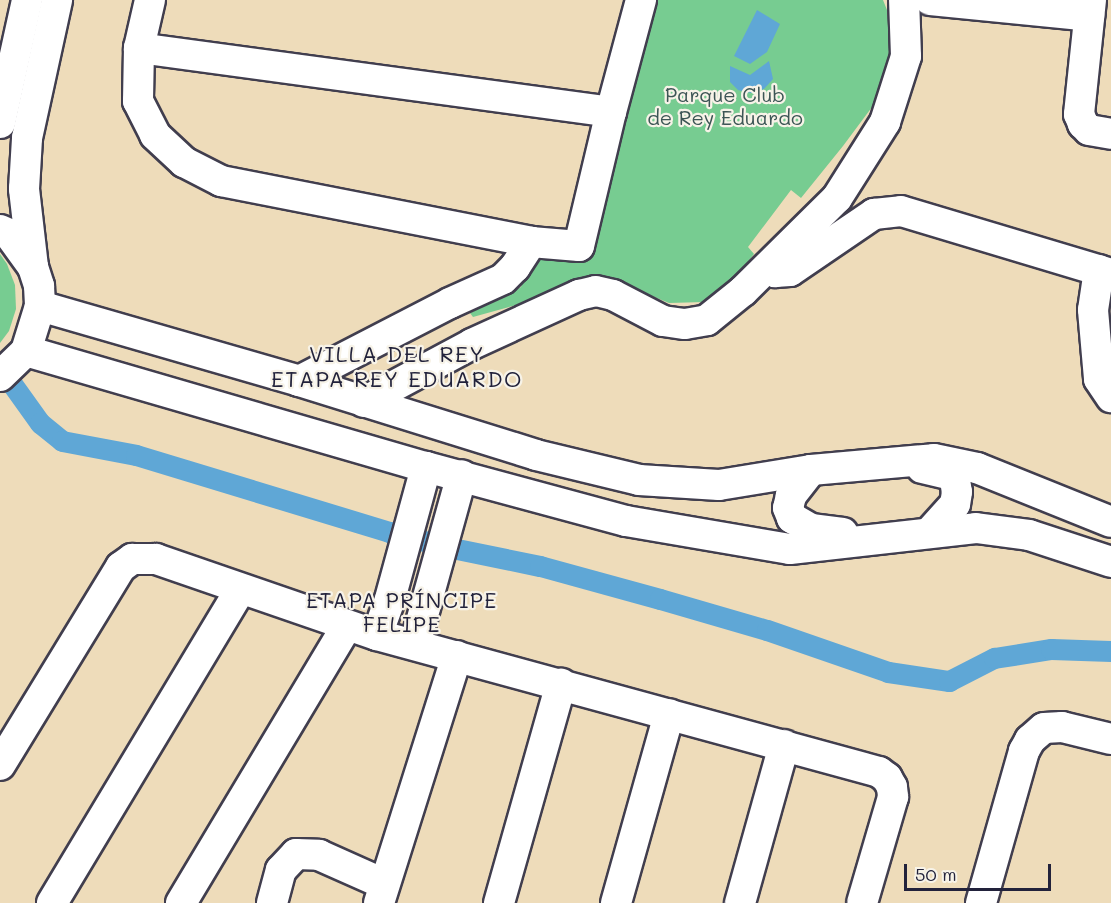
<!DOCTYPE html>
<meta charset="utf-8">
<style>
body{margin:0}
#map{position:relative;width:1111px;height:903px;overflow:hidden;background:#eedcba;font-family:Mali,sans-serif}
div>[style]{position:absolute}
.green>*{inset:0;background:#77cc91}
.water>*{inset:0;background:#5fa7d6}
.canal>*{height:21px;margin:-10.5px;padding:0 10.5px;transform-origin:10.5px;border-radius:10.5px;background:#5fa7d6}
.roads{filter:drop-shadow(2px 0 #413e4e) drop-shadow(-2px 0 #413e4e) drop-shadow(0 2px #413e4e) drop-shadow(0 -2px #413e4e)}
.minor>*{height:30px;margin:-15px;padding:0 15px;transform-origin:15px;border-radius:15px;background:#fff}
span{translate:-50% -50%;white-space:nowrap;text-align:center;line-height:1.15;-webkit-text-stroke:4.5px #f7f3e8;paint-order:stroke}
.park-label{font-size:20px;color:#3c5555}
.neighbourhood-label{font-size:21px;color:#22223b;letter-spacing:1.5px}
.quarter-label{font-size:22px;color:#22223b;letter-spacing:1.5px}
.scale{position:absolute;left:904px;top:864px;width:147px;height:27px;box-sizing:border-box;border:3px solid #22223b;border-top:0;padding-left:8px;font-size:18px;line-height:21px;white-space:nowrap;color:#22223b;-webkit-text-stroke:4px #f7f3e8;paint-order:stroke}
</style>
<div id="map">
<div class="green">
<i style="clip-path:polygon(641px 0,883px 0,887px 10px,893px 62px,881px 95px,843px 146px,801px 198px,791px 190px,748px 247px,754px 254px,729px 286px,704px 302px,669px 303px,613px 280px,585px 277px,556px 294px,473px 317px,470px 313px,521px 287px,530px 255px,577px 260px)"></i>
<i style="clip-path:polygon(0 254px,7px 264px,15px 285px,16px 309px,9px 331px,0 343px)"></i>
</div>
<div class="water">
<i style="clip-path:polygon(757px 10px,780px 24px,767px 52px,750px 64px,734px 56px)"></i>
<i style="clip-path:polygon(769px 61px,773px 79px,764px 89px,751px 93px,738px 90px,730px 82px,730px 66px,750px 75px)"></i>
</div>
<div class="canal">
<i style="left:0;top:367px;width:69px;rotate:54.5deg"></i>
<i style="left:40px;top:423px;width:28px;rotate:39deg"></i>
<i style="left:62px;top:441px;width:75px;rotate:10.7deg"></i>
<i style="left:136px;top:455px;width:264px;rotate:16.9deg"></i>
<i style="left:389px;top:532px;width:65px;rotate:14.3deg"></i>
<i style="left:452px;top:548px;width:90px;rotate:11.6deg"></i>
<i style="left:540px;top:566px;width:124px;rotate:15.4deg"></i>
<i style="left:660px;top:599px;width:111px;rotate:16.2deg"></i>
<i style="left:767px;top:630px;width:128px;rotate:19.1deg"></i>
<i style="left:888px;top:672px;width:62px;rotate:8.4deg"></i>
<i style="left:949px;top:681px;width:51px;rotate:-27.1deg"></i>
<i style="left:994px;top:658px;width:58px;rotate:-9deg"></i>
<i style="left:1051px;top:649px;width:60px;rotate:1.9deg"></i>
</div>
<div class="roads">
<div class="minor">
<i style="left:150px;top:0;width:49px;rotate:102.9deg"></i>
<i style="left:139px;top:48px;width:53px;rotate:91.1deg"></i>
<i style="left:138px;top:101px;width:38px;rotate:63deg"></i>
<i style="left:155px;top:135px;width:40px;rotate:43deg"></i>
<i style="left:184px;top:162px;width:42px;rotate:27.2deg"></i>
<i style="left:221px;top:181px;width:316px;rotate:11.1deg"></i>
<i style="left:531px;top:242px;width:48px;rotate:4.8deg"></i>
<i style="left:579px;top:246px;width:138px;rotate:-76.6deg"></i>
<i style="left:611px;top:112px;width:116px;rotate:-75deg"></i>
<i style="left:930px;top:0;width:160px;rotate:5.7deg"></i>
<i style="left:1091px;top:0;width:115px;rotate:96deg"></i>
<i style="left:1079px;top:114px;width:11px;rotate:68deg"></i>
<i style="left:1083px;top:124px;width:8px;rotate:45deg"></i>
<i style="left:1089px;top:130px;width:22px;rotate:10deg"></i>
<i style="left:139px;top:48px;width:476px;rotate:7.7deg"></i>
<i style="left:0;top:123px;width:126px;rotate:-77.6deg"></i>
<i style="left:0;top:230px;width:10px;rotate:24deg"></i>
<i style="left:9px;top:234px;width:41px;rotate:54deg"></i>
<i style="left:33px;top:267px;width:20px;rotate:72deg"></i>
<i style="left:39px;top:286px;width:20px;rotate:87deg"></i>
<i style="left:40px;top:306px;width:47px;rotate:107.3deg"></i>
<i style="left:26px;top:351px;width:36px;rotate:136deg"></i>
<i style="left:33px;top:267px;width:79px;rotate:-96.6deg"></i>
<i style="left:24px;top:189px;width:51px;rotate:-86.6deg"></i>
<i style="left:27px;top:138px;width:141px;rotate:-77.7deg"></i>
<i style="left:768px;top:267px;width:9px;rotate:36deg"></i>
<i style="left:775px;top:272px;width:15px;rotate:-4deg"></i>
<i style="left:790px;top:271px;width:102px;rotate:-34.2deg"></i>
<i style="left:874px;top:214px;width:27px;rotate:-6deg"></i>
<i style="left:901px;top:211px;width:219px;rotate:16.7deg"></i>
<i style="left:1099px;top:270px;width:40px;rotate:98.5deg"></i>
<i style="left:1093px;top:310px;width:69px;rotate:85deg"></i>
<i style="left:1099px;top:379px;width:22px;rotate:56deg"></i>
<i style="left:40px;top:306px;width:270px;rotate:16.1deg"></i>
<i style="left:299px;top:381px;width:248px;rotate:17.3deg"></i>
<i style="left:536px;top:455px;width:106px;rotate:13.6deg"></i>
<i style="left:639px;top:480px;width:80px;rotate:3.6deg"></i>
<i style="left:719px;top:485px;width:93px;rotate:-9.3deg"></i>
<i style="left:811px;top:470px;width:123px;rotate:-5.1deg"></i>
<i style="left:934px;top:459px;width:44px;rotate:11.8deg"></i>
<i style="left:977px;top:468px;width:144px;rotate:21.9deg"></i>
<i style="left:26px;top:351px;width:416px;rotate:16.2deg"></i>
<i style="left:426px;top:467px;width:207px;rotate:15.1deg"></i>
<i style="left:626px;top:521px;width:166px;rotate:9.7deg"></i>
<i style="left:790px;top:549px;width:187px;rotate:-6.4deg"></i>
<i style="left:976px;top:528px;width:53px;rotate:7.5deg"></i>
<i style="left:1029px;top:535px;width:86px;rotate:18.2deg"></i>
<i style="left:299px;top:381px;width:170px;rotate:-27.3deg"></i>
<i style="left:450px;top:303px;width:58px;rotate:-24.4deg"></i>
<i style="left:503px;top:279px;width:17px;rotate:-45deg"></i>
<i style="left:515px;top:267px;width:30px;rotate:-57deg"></i>
<i style="left:364px;top:402px;width:123px;rotate:-28.2deg"></i>
<i style="left:472px;top:344px;width:118px;rotate:-24.6deg"></i>
<i style="left:579px;top:295px;width:17px;rotate:-13deg"></i>
<i style="left:596px;top:291px;width:17px;rotate:13deg"></i>
<i style="left:613px;top:295px;width:56px;rotate:27.5deg"></i>
<i style="left:663px;top:321px;width:22px;rotate:8deg"></i>
<i style="left:685px;top:324px;width:22px;rotate:-10deg"></i>
<i style="left:707px;top:320px;width:46px;rotate:-38.9deg"></i>
<i style="left:743px;top:291px;width:132px;rotate:-44.7deg"></i>
<i style="left:837px;top:198px;width:90px;rotate:-57.7deg"></i>
<i style="left:885px;top:122px;width:69px;rotate:-72.3deg"></i>
<i style="left:906px;top:56px;width:56px;rotate:-92deg"></i>
<i style="left:922px;top:468px;width:28px;rotate:13deg"></i>
<i style="left:949px;top:474px;width:8px;rotate:45deg"></i>
<i style="left:955px;top:480px;width:12px;rotate:81deg"></i>
<i style="left:957px;top:492px;width:12px;rotate:99deg"></i>
<i style="left:955px;top:504px;width:39px;rotate:132deg"></i>
<i style="left:811px;top:470px;width:33px;rotate:128deg"></i>
<i style="left:791px;top:496px;width:12px;rotate:104deg"></i>
<i style="left:788px;top:508px;width:11px;rotate:68deg"></i>
<i style="left:792px;top:518px;width:22px;rotate:30deg"></i>
<i style="left:811px;top:529px;width:32px;rotate:7deg"></i>
<i style="left:377px;top:635px;width:38px;rotate:-70deg"></i>
<i style="left:390px;top:599px;width:137px;rotate:-74.7deg"></i>
<i style="left:415px;top:644px;width:175px;rotate:-74.5deg"></i>
<i style="left:0;top:765px;width:232px;rotate:-58.6deg"></i>
<i style="left:121px;top:567px;width:14px;rotate:-36deg"></i>
<i style="left:132px;top:559px;width:24px"></i>
<i style="left:156px;top:559px;width:234px;rotate:19deg"></i>
<i style="left:377px;top:635px;width:520px;rotate:15.26deg"></i>
<i style="left:879px;top:772px;width:10px;rotate:37deg"></i>
<i style="left:887px;top:778px;width:10px;rotate:61deg"></i>
<i style="left:892px;top:787px;width:10px;rotate:84deg"></i>
<i style="left:893px;top:797px;width:110px;rotate:106.3deg"></i>
<i style="left:52px;top:903px;width:365px;rotate:-59deg"></i>
<i style="left:181px;top:903px;width:323px;rotate:-59.1deg"></i>
<i style="left:272px;top:903px;width:34px;rotate:-75deg"></i>
<i style="left:281px;top:870px;width:22px;rotate:-47deg"></i>
<i style="left:296px;top:854px;width:23px;rotate:2deg"></i>
<i style="left:319px;top:855px;width:71px;rotate:24deg"></i>
<i style="left:379px;top:903px;width:259px;rotate:-72.5deg"></i>
<i style="left:499px;top:903px;width:228px;rotate:-74.2deg"></i>
<i style="left:616px;top:903px;width:196px;rotate:-74.3deg"></i>
<i style="left:740px;top:903px;width:164px;rotate:-74.4deg"></i>
<i style="left:981px;top:903px;width:158px;rotate:-74.2deg"></i>
<i style="left:1024px;top:751px;width:13px;rotate:-61deg"></i>
<i style="left:1030px;top:740px;width:18px;rotate:-41deg"></i>
<i style="left:1044px;top:728px;width:18px;rotate:-3deg"></i>
<i style="left:1062px;top:727px;width:50px;rotate:13.8deg"></i>
</div>
</div>
<div class="park-label">
<span style="left:725px;top:106px">Parque Club<br>de Rey Eduardo</span>
</div>
<div class="neighbourhood-label">
<span style="left:402px;top:612px">ETAPA PRÍNCIPE<br>FELIPE</span>
</div>
<div class="quarter-label">
<span style="left:397px;top:366px">VILLA DEL REY<br>ETAPA REY EDUARDO</span>
</div>
<div class="scale">50 m</div>
</div>
